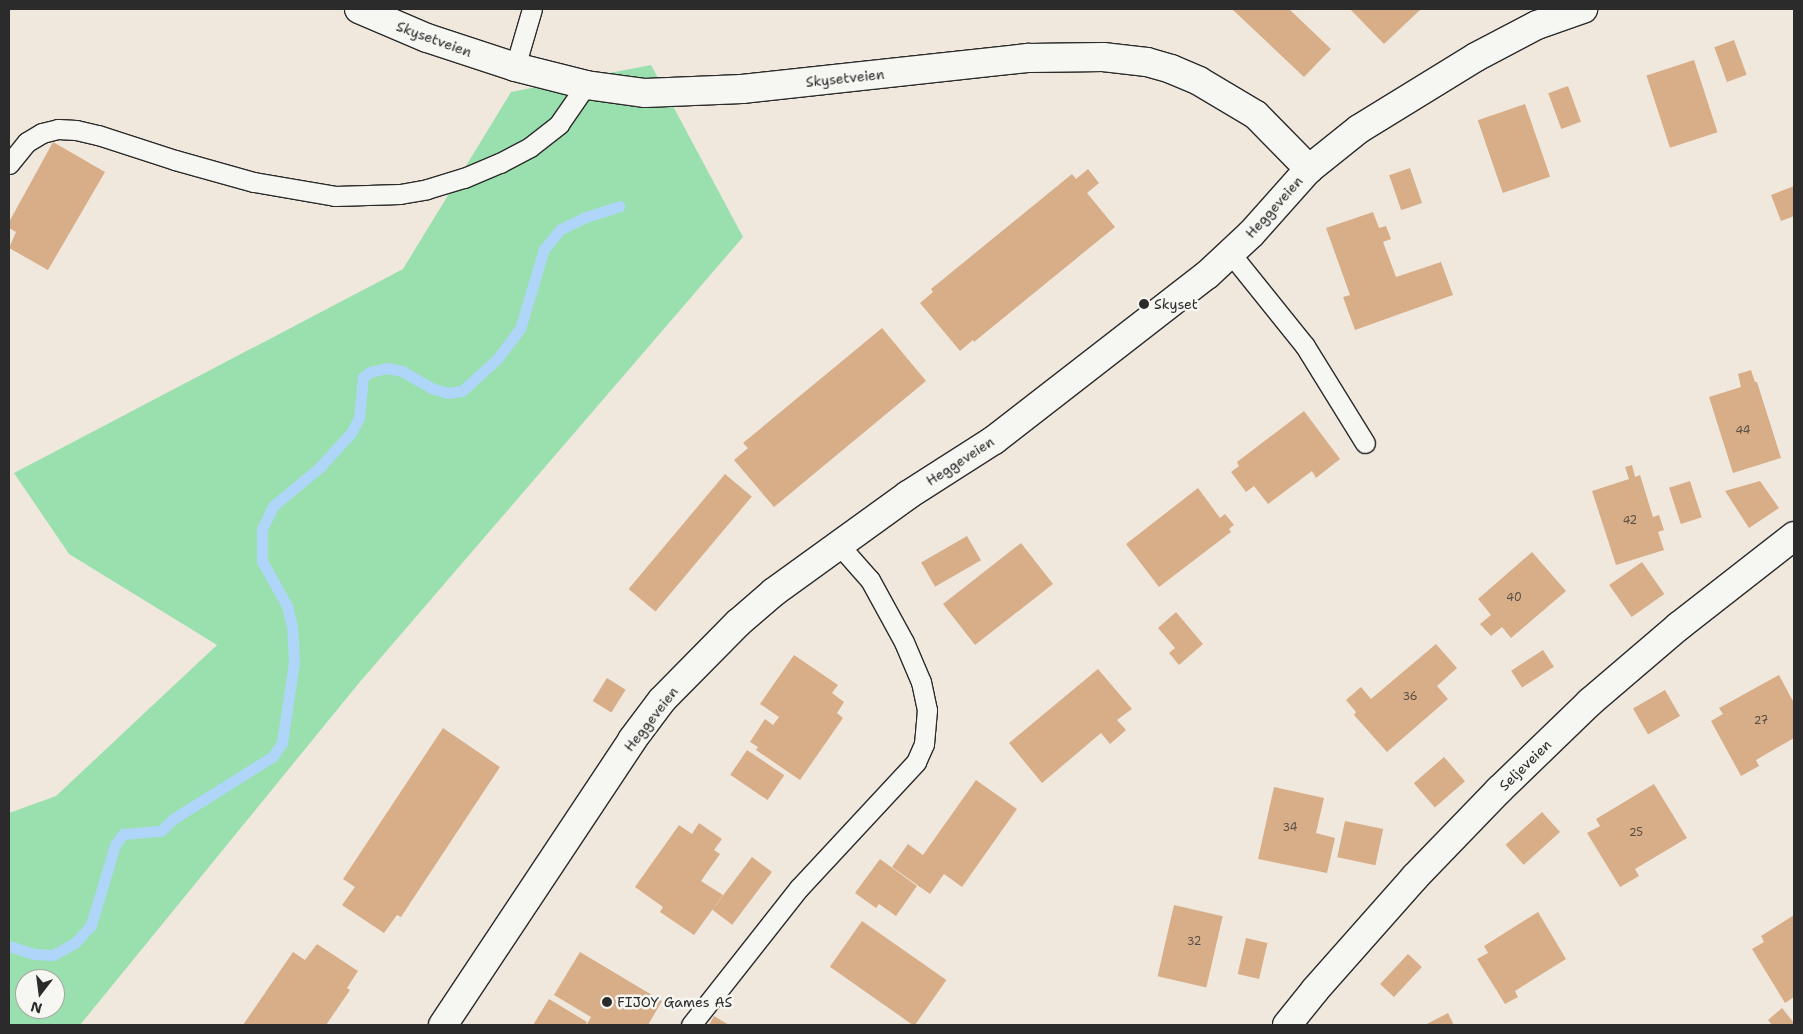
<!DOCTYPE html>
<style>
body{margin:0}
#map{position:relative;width:1803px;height:1034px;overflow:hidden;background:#f0e8dd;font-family:"Shantell Sans",sans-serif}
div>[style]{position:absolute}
.green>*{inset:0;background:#9ae0ae}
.stream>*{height:11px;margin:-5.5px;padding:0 5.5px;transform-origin:5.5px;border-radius:5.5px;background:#afd5f9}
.building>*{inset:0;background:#d8ae89;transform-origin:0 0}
.roads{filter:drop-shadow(1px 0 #2b2b2b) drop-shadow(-1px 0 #2b2b2b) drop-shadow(0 1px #2b2b2b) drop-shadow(0 -1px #2b2b2b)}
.lane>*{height:19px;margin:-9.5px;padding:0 9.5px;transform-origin:9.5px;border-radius:9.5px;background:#f6f6f2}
.street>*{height:28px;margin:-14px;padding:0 14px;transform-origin:14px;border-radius:14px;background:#f6f6f2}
.dots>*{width:14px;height:14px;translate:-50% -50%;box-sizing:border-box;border:2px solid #f6f6f2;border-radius:50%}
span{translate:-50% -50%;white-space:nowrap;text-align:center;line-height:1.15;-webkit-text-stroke:5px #f6f6f2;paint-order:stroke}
.number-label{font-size:11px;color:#564c42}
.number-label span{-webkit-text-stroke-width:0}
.street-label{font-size:14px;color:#2b2b2b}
.poi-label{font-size:14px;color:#2b2b2b}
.left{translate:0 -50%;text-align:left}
.frame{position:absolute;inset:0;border:10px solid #2b2b2b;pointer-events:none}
.north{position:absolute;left:15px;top:969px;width:50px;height:50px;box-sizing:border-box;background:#f6f6f2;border:1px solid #a5a5a2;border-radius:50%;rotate:195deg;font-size:14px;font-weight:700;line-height:20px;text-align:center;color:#2b2b2b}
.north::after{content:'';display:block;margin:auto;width:18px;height:22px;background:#2b2b2b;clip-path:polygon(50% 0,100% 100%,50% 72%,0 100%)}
</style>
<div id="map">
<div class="green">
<i style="clip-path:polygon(evenodd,651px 65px,743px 237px,359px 683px,80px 1025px,9px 1025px,9px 813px,56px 796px,217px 645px,69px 554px,14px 473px,403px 269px,511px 92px,651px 65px,25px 979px,55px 979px,55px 1009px,25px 1009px,25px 979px)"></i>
</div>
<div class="stream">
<i style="left:9px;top:946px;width:26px;rotate:18deg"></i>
<i style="left:34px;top:954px;width:19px;rotate:3deg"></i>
<i style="left:53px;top:955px;width:25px;rotate:-29deg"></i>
<i style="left:75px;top:943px;width:24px;rotate:-48deg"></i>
<i style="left:91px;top:925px;width:84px;rotate:-73.3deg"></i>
<i style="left:115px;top:845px;width:14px;rotate:-54deg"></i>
<i style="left:123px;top:834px;width:38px;rotate:-5deg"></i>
<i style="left:161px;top:831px;width:17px;rotate:-45deg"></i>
<i style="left:173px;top:819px;width:117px;rotate:-32.1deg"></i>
<i style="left:272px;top:757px;width:17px;rotate:-54deg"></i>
<i style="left:282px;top:743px;width:82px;rotate:-81.6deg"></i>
<i style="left:294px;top:662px;width:35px;rotate:-93deg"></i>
<i style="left:292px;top:627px;width:22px;rotate:-103deg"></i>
<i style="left:287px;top:606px;width:51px;rotate:-119.1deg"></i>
<i style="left:262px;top:561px;width:32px;rotate:-90deg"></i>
<i style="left:262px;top:529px;width:25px;rotate:-64deg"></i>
<i style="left:273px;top:506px;width:60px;rotate:-39.6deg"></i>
<i style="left:319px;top:468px;width:47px;rotate:-47.6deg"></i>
<i style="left:351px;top:433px;width:17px;rotate:-62deg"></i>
<i style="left:359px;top:418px;width:41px;rotate:-84.4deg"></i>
<i style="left:363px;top:377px;width:9px;rotate:-36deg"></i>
<i style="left:370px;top:372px;width:17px;rotate:-13deg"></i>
<i style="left:387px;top:368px;width:15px;rotate:11deg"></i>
<i style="left:402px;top:371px;width:34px;rotate:30deg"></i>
<i style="left:431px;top:388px;width:18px;rotate:16deg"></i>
<i style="left:448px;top:393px;width:14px;rotate:-8deg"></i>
<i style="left:462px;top:391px;width:47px;rotate:-42.4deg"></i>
<i style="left:497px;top:359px;width:38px;rotate:-53deg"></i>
<i style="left:520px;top:329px;width:84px;rotate:-73.3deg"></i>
<i style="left:544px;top:249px;width:26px;rotate:-50deg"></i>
<i style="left:561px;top:229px;width:28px;rotate:-26deg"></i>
<i style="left:586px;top:217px;width:35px;rotate:-18deg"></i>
</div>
<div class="building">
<i style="clip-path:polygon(1232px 9px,1289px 9px,1331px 49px,1304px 77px)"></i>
<i style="clip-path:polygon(1350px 9px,1421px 9px,1384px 44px)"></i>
<i style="left:1734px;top:40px;width:37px;height:21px;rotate:70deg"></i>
<i style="left:1694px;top:60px;width:76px;height:50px;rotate:72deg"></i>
<i style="left:1568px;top:86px;width:38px;height:21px;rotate:70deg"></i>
<i style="left:1525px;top:104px;width:77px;height:50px;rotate:71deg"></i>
<i style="clip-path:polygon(53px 142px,105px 172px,48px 270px,9px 248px,16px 232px,9px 228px,9px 222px)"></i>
<i style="left:1410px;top:168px;width:37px;height:22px;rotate:71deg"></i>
<i style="clip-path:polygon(1088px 169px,1099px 183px,1087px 193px,1115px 227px,974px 342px,973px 340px,960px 351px,920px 303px,933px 292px,931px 289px,1072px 174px,1076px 179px)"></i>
<i style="clip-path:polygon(1794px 186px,1794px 216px,1781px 221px,1771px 195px)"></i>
<i style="clip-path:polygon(1373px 212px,1379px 228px,1386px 226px,1391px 239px,1383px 242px,1396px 277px,1441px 262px,1453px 295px,1355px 330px,1343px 297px,1350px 295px,1326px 228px)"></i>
<i style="clip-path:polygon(882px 328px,926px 381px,774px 507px,734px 460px,748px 448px,743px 443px)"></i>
<i style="clip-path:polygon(1751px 370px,1755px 382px,1757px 382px,1781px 458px,1733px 473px,1709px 397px,1741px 387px,1738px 374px)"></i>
<i style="clip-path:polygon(1304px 411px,1340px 459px,1316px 478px,1312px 471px,1268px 504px,1254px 486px,1246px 492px,1231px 472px,1239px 466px,1237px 462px)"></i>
<i style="clip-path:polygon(1632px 465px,1635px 477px,1640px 475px,1653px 517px,1659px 515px,1664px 530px,1658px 532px,1664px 550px,1616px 565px,1592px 491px,1629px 479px,1625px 467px)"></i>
<i style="left:725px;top:474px;width:35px;height:150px;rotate:40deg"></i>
<i style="left:1690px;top:481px;width:38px;height:22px;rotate:72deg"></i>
<i style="clip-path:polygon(1760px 481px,1779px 508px,1749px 528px,1725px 491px)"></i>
<i style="clip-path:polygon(1198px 488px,1220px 518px,1225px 514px,1234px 525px,1229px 529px,1231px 532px,1159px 587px,1126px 544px)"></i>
<i style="left:967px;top:536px;width:28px;height:53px;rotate:60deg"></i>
<i style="left:1021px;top:543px;width:52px;height:99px;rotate:52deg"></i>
<i style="clip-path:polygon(1532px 552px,1566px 591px,1511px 638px,1502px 627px,1491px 636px,1480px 624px,1491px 615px,1478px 599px)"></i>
<i style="left:1642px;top:562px;width:39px;height:40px;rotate:55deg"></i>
<i style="clip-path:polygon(1176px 612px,1203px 644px,1179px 665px,1169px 653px,1175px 648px,1158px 628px)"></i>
<i style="clip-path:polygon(1436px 644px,1457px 668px,1437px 686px,1448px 699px,1387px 752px,1354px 715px,1356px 712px,1346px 700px,1361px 687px,1371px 699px)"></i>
<i style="left:1543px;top:650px;width:20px;height:38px;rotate:57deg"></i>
<i style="clip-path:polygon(794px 655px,838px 685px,832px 693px,844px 702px,837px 713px,843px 718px,800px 780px,756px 750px,758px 747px,750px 742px,765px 719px,773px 725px,779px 717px,760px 704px)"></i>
<i style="clip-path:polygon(1098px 669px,1132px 709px,1117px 720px,1126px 730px,1110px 744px,1101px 733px,1042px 783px,1009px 743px)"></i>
<i style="clip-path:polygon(1779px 675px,1794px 703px,1794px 738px,1756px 760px,1759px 766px,1741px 776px,1711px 721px,1723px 714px,1719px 708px)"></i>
<i style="left:607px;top:678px;width:22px;height:27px;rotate:32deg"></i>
<i style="left:1665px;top:690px;width:30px;height:37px;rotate:60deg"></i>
<i style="clip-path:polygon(443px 728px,500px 767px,401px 917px,397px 915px,384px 933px,342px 905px,355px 887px,343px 879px)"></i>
<i style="left:747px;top:750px;width:45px;height:30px;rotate:34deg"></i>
<i style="left:1444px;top:757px;width:32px;height:40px;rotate:49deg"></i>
<i style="clip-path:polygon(976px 780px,1017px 809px,962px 887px,944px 874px,930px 894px,892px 867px,908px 844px,923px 855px)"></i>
<i style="clip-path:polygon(1654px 784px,1687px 838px,1635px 869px,1639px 876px,1620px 887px,1587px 833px,1600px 826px,1596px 819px)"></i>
<i style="clip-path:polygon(1274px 787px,1324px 798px,1316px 833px,1335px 838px,1327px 873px,1258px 859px)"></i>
<i style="left:1542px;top:812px;width:27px;height:49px;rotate:48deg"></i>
<i style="left:1345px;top:821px;width:39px;height:37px;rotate:12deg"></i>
<i style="clip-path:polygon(699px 823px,722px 839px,714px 850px,720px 854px,701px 881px,723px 895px,694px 935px,660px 912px,663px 907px,635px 887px,679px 825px,692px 834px)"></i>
<i style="left:752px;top:857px;width:25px;height:66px;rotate:37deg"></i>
<i style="clip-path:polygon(880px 859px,917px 886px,896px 916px,879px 904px,876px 908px,855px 893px)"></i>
<i style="left:1174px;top:905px;width:50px;height:73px;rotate:13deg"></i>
<i style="clip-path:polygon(1538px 912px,1566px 959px,1515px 991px,1518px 997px,1505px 1004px,1477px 959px,1488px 953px,1484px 946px)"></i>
<i style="clip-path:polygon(1794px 915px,1794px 997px,1785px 1003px,1752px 949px,1764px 942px,1761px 936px)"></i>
<i style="left:862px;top:921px;width:103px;height:56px;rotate:35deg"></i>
<i style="left:1246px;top:938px;width:22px;height:37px;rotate:13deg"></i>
<i style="clip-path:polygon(317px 944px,358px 971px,347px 988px,350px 990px,326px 1025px,243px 1025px,293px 952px,305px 960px)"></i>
<i style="clip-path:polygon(580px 952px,662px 1001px,648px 1025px,588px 1025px,587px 1024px,591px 1017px,554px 995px)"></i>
<i style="left:1408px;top:954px;width:19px;height:41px;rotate:43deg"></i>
<i style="clip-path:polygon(549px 999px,587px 1022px,585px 1025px,533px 1025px)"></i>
<i style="clip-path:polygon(1782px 1008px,1794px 1023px,1794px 1025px,1772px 1025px,1768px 1020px)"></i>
<i style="clip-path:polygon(1448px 1013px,1454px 1025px,1425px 1025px)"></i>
<i style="clip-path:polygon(714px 1016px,729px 1025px,709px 1025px)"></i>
</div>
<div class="roads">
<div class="lane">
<i style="left:515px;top:67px;width:60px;rotate:-73.7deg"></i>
<i style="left:9px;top:164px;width:28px;rotate:-51deg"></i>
<i style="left:27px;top:142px;width:17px;rotate:-31deg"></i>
<i style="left:42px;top:133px;width:16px;rotate:-14deg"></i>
<i style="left:58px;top:129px;width:18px;rotate:3deg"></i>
<i style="left:76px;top:130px;width:23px;rotate:13deg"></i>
<i style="left:98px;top:135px;width:81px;rotate:18deg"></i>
<i style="left:175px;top:160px;width:82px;rotate:15.6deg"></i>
<i style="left:254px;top:182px;width:82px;rotate:9.8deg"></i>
<i style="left:335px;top:196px;width:65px;rotate:-1.8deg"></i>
<i style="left:400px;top:194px;width:27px;rotate:-10deg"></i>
<i style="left:427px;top:189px;width:39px;rotate:-17deg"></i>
<i style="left:464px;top:178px;width:39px;rotate:-23deg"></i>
<i style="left:500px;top:163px;width:34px;rotate:-28deg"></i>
<i style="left:530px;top:147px;width:37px;rotate:-38deg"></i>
<i style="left:559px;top:124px;width:47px;rotate:-55.3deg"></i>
<i style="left:1231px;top:254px;width:118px;rotate:51.2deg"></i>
<i style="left:1305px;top:346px;width:114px;rotate:58.3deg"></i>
<i style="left:691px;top:1025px;width:174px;rotate:-51.8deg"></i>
<i style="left:799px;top:888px;width:172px;rotate:-47.1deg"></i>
<i style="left:916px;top:762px;width:20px;rotate:-66deg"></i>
<i style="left:924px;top:744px;width:34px;rotate:-85deg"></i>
<i style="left:927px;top:710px;width:29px;rotate:-102deg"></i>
<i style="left:921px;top:682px;width:43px;rotate:-113deg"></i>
<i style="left:904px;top:642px;width:71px;rotate:-118.7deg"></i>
<i style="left:870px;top:580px;width:47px;rotate:-131.5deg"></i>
</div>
<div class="street">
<i style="left:359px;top:9px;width:74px;rotate:23.1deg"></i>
<i style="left:427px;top:38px;width:93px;rotate:18.2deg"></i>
<i style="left:515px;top:67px;width:73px;rotate:14.2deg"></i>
<i style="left:586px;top:85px;width:60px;rotate:7.7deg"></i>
<i style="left:645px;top:93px;width:97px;rotate:-2.4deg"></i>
<i style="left:742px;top:89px;width:289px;rotate:-6.2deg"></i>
<i style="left:1029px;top:58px;width:74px;rotate:-0.8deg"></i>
<i style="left:1103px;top:57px;width:44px;rotate:6.5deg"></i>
<i style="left:1147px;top:62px;width:25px;rotate:16deg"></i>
<i style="left:1171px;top:69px;width:30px;rotate:23deg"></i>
<i style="left:1199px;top:81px;width:66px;rotate:30.8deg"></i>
<i style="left:1256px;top:115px;width:76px;rotate:45.5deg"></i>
<i style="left:443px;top:1025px;width:342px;rotate:-56.4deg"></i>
<i style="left:632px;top:740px;width:50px;rotate:-53.1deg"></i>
<i style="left:662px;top:700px;width:108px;rotate:-45.4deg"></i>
<i style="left:738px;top:623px;width:48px;rotate:-40.7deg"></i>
<i style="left:774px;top:592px;width:165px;rotate:-35.9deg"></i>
<i style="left:908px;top:495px;width:102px;rotate:-32.6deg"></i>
<i style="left:994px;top:440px;width:269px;rotate:-37.8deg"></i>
<i style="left:1207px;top:275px;width:60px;rotate:-43deg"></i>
<i style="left:1251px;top:234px;width:87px;rotate:-48.3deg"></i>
<i style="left:1309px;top:169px;width:64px;rotate:-38.7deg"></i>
<i style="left:1359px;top:129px;width:137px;rotate:-31.6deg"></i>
<i style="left:1476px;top:57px;width:69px;rotate:-27.7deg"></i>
<i style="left:1537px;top:25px;width:49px;rotate:-19.2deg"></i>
<i style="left:1287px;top:1025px;width:45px;rotate:-51.3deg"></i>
<i style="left:1315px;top:990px;width:151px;rotate:-48.5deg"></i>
<i style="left:1415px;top:877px;width:121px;rotate:-46deg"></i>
<i style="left:1499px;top:790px;width:127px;rotate:-44deg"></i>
<i style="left:1590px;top:702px;width:117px;rotate:-40.5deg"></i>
<i style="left:1679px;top:626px;width:146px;rotate:-38deg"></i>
</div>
</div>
<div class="dots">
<i style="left:1144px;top:304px;background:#2b2b2b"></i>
<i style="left:607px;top:1002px;background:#2b2b2b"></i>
</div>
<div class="number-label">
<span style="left:1743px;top:431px">44</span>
<span style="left:1630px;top:521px">42</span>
<span style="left:1514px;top:598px">40</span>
<span style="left:1410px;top:697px">36</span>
<span style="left:1761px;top:721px">27</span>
<span style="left:1290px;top:828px">34</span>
<span style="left:1636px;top:833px">25</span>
<span style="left:1194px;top:942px">32</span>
</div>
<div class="street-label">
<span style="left:434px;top:39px;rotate:20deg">Skysetveien</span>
<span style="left:845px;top:78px;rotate:-6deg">Skysetveien</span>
<span style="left:1274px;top:207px;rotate:-48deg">Heggeveien</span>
<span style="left:960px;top:461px;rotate:-33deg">Heggeveien</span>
<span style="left:651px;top:719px;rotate:-52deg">Heggeveien</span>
<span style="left:1525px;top:765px;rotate:-44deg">Seljeveien</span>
</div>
<div class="poi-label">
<span class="left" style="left:1154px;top:304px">Skyset</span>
<span class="left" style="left:617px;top:1002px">FIJOY Games AS</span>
</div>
<div class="frame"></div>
<div class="north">N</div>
</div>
